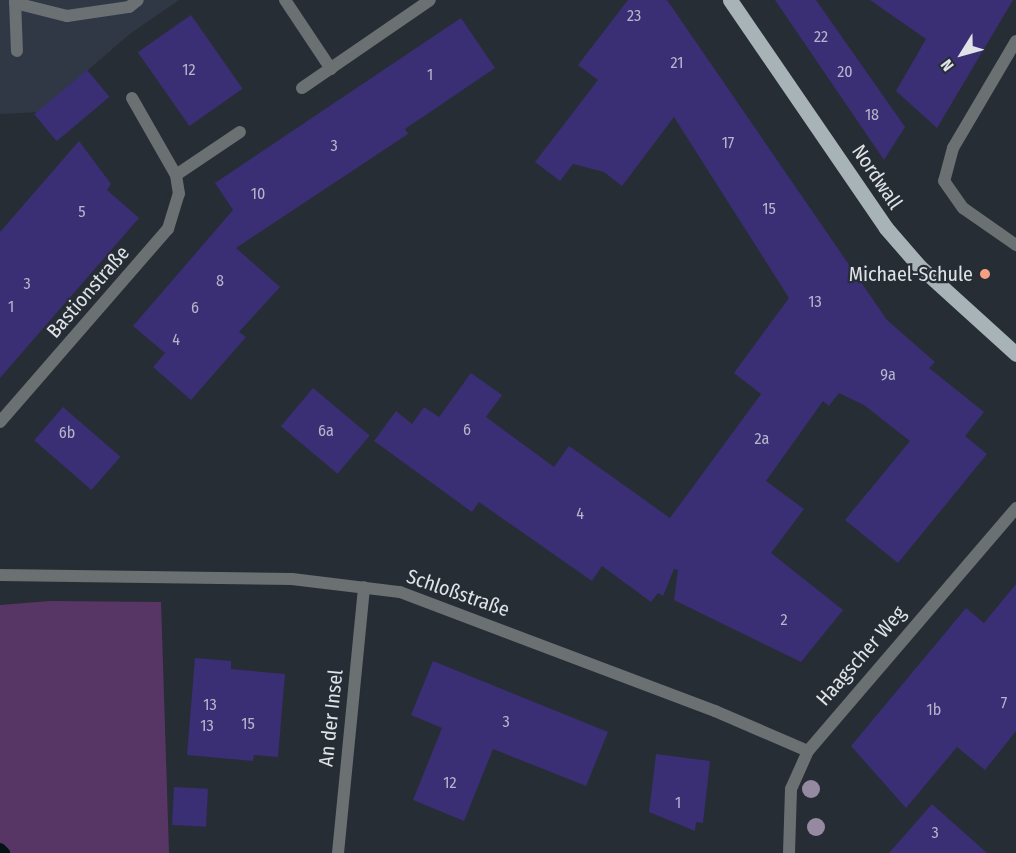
<!DOCTYPE html>
<meta charset="utf-8">
<style>
body{margin:0}
#map{position:relative;width:1016px;height:853px;overflow:hidden;background:#272d35;font-family:"Fira Sans Condensed",sans-serif}
div>[style]{position:absolute}
.built>*{inset:0;background:#303845}
.green>*{inset:0;background:#573665}
.stream>*{height:12px;margin:-6px;padding:0 6px;transform-origin:6px;border-radius:6px;background:#041415}
.building>*{inset:0;background:#3a2e74;transform-origin:0 0}
.service>*{height:12px;margin:-6px;padding:0 6px;transform-origin:6px;border-radius:6px;background:#6b7072}
.minor>*{height:12px;margin:-6px;padding:0 6px;transform-origin:6px;border-radius:6px;background:#6b7072}
.primary>*{height:15px;margin:-7.5px;padding:0 7.5px;transform-origin:7.5px;border-radius:7.5px;background:#a8b3b8}
.trees>*{width:18px;height:18px;margin:-9px;border-radius:50%;background:#968aa2}
.dots>*{width:16px;height:16px;translate:-50% -50%;box-sizing:border-box;border:3px solid #272d35;border-radius:50%}
span{translate:-50% -50%;white-space:nowrap;text-align:center;line-height:1.15;-webkit-text-stroke:4.5px #272d35;paint-order:stroke}
.number-label{font-size:16px;color:#b6b6cb}
.number-label span{-webkit-text-stroke-width:0}
.street-label{font-size:20px;color:#dfe3e8}
.poi-label{font-size:20px;color:#dfe3e8}
.right{translate:-100% -50%;text-align:right}
.north{position:absolute;left:932px;top:24px;width:60px;height:60px;-webkit-text-stroke:4px #272d35;paint-order:stroke;rotate:233deg;font-size:16px;font-weight:700;line-height:24px;text-align:center;color:#dfe3e8}
.north::after{content:'';display:block;margin:auto;width:21px;height:27px;background:#dfe3e8;clip-path:polygon(50% 0,100% 100%,50% 72%,0 100%)}
</style>
<div id="map">
<div class="built">
<i style="clip-path:polygon(0 0,179px 0,131px 33px,39px 112px,0 114px)"></i>
</div>
<div class="green">
<i style="clip-path:polygon(50px 601px,161px 602px,169px 853px,0 853px,0 605px)"></i>
</div>
<div class="stream">
<i style="left:0;top:849px;width:6px;rotate:45deg"></i>
</div>
<div class="building">
<i style="clip-path:polygon(628px 0,667px 0,887px 320px,935px 362px,929px 368px,984px 412px,965px 436px,987px 454px,898px 563px,845px 520px,910px 441px,864px 405px,839px 393px,829px 406px,823px 401px,766px 481px,804px 509px,771px 553px,843px 610px,801px 662px,674px 600px,678px 570px,674px 569px,663px 596px,658px 593px,651px 602px,602px 566px,592px 581px,479px 502px,472px 512px,374px 441px,396px 411px,412px 424px,424px 407px,439px 417px,471px 373px,502px 395px,486px 417px,554px 467px,569px 446px,670px 518px,761px 394px,734px 373px,789px 298px,674px 117px,622px 186px,604px 172px,573px 164px,560px 181px,535px 162px,598px 80px,578px 65px)"></i>
<i style="clip-path:polygon(775px 0,816px 0,905px 127px,884px 160px)"></i>
<i style="clip-path:polygon(870px 0,1013px 0,937px 128px,896px 91px,926px 39px)"></i>
<i style="left:191px;top:15px;width:90px;height:65px;rotate:55deg"></i>
<i style="clip-path:polygon(461px 18px,495px 68px,405px 129px,408px 134px,236px 248px,280px 287px,239px 332px,246px 337px,191px 400px,153px 367px,165px 353px,133px 326px,233px 210px,215px 183px)"></i>
<i style="left:87px;top:70px;width:35px;height:69px;rotate:50deg"></i>
<i style="clip-path:polygon(79px 141px,111px 184px,107px 190px,139px 218px,0 378px,0 232px)"></i>
<i style="left:313px;top:388px;width:74px;height:50px;rotate:40deg"></i>
<i style="left:63px;top:407px;width:76px;height:44px;rotate:41deg"></i>
<i style="clip-path:polygon(1016px 584px,1016px 731px,985px 770px,957px 747px,906px 808px,851px 746px,966px 608px,984px 623px)"></i>
<i style="clip-path:polygon(195px 658px,231px 661px,231px 669px,285px 674px,278px 757px,254px 755px,253px 761px,187px 755px)"></i>
<i style="clip-path:polygon(433px 661px,608px 732px,586px 786px,493px 749px,464px 821px,413px 800px,442px 728px,411px 715px)"></i>
<i style="clip-path:polygon(656px 754px,710px 761px,703px 823px,696px 822px,695px 831px,649px 812px)"></i>
<i style="left:174px;top:787px;width:34px;height:38px;rotate:3deg"></i>
<i style="clip-path:polygon(932px 804px,987px 853px,889px 853px)"></i>
</div>
<div class="service">
<i style="left:15px;top:0;width:51px;rotate:87.8deg"></i>
<i style="left:15px;top:3px;width:54px;rotate:14deg"></i>
<i style="left:67px;top:16px;width:63px;rotate:-8.3deg"></i>
<i style="left:129px;top:7px;width:11px;rotate:-38deg"></i>
</div>
<div class="minor">
<i style="left:285px;top:0;width:83px;rotate:56.3deg"></i>
<i style="left:1016px;top:41px;width:124px;rotate:120.5deg"></i>
<i style="left:953px;top:148px;width:34px;rotate:105deg"></i>
<i style="left:944px;top:181px;width:33px;rotate:55deg"></i>
<i style="left:963px;top:208px;width:65px;rotate:34.9deg"></i>
<i style="left:302px;top:88px;width:155px;rotate:-34.5deg"></i>
<i style="left:132px;top:98px;width:89px;rotate:60.3deg"></i>
<i style="left:0;top:422px;width:256px;rotate:-49deg"></i>
<i style="left:168px;top:229px;width:37px;rotate:-73deg"></i>
<i style="left:179px;top:194px;width:19px;rotate:-99deg"></i>
<i style="left:176px;top:175px;width:77px;rotate:-33.9deg"></i>
<i style="left:0;top:575px;width:292px;rotate:0.8deg"></i>
<i style="left:292px;top:579px;width:109px;rotate:6.9deg"></i>
<i style="left:400px;top:592px;width:337px;rotate:20.7deg"></i>
<i style="left:715px;top:711px;width:101px;rotate:23.3deg"></i>
<i style="left:338px;top:853px;width:267px;rotate:-84.4deg"></i>
<i style="left:789px;top:853px;width:64px;rotate:-88.2deg"></i>
<i style="left:791px;top:789px;width:42px;rotate:-65.9deg"></i>
<i style="left:808px;top:751px;width:320px;rotate:-49.4deg"></i>
</div>
<div class="primary">
<i style="left:730px;top:0;width:276px;rotate:55.6deg"></i>
<i style="left:886px;top:228px;width:50px;rotate:49deg"></i>
<i style="left:919px;top:266px;width:131px;rotate:42.2deg"></i>
</div>
<div class="trees">
<i style="left:811px;top:789px"></i>
<i style="left:816px;top:827px"></i>
</div>
<div class="dots">
<i style="left:985px;top:274px;background:#f39f82"></i>
</div>
<div class="number-label">
<span style="left:634px;top:16px">23</span>
<span style="left:821px;top:37px">22</span>
<span style="left:677px;top:63px">21</span>
<span style="left:189px;top:70px">12</span>
<span style="left:845px;top:72px">20</span>
<span style="left:430px;top:75px">1</span>
<span style="left:872px;top:115px">18</span>
<span style="left:728px;top:143px">17</span>
<span style="left:334px;top:146px">3</span>
<span style="left:258px;top:194px">10</span>
<span style="left:769px;top:209px">15</span>
<span style="left:82px;top:212px">5</span>
<span style="left:220px;top:281px">8</span>
<span style="left:27px;top:284px">3</span>
<span style="left:815px;top:302px">13</span>
<span style="left:11px;top:307px">1</span>
<span style="left:195px;top:308px">6</span>
<span style="left:176px;top:340px">4</span>
<span style="left:888px;top:375px">9a</span>
<span style="left:467px;top:430px">6</span>
<span style="left:326px;top:431px">6a</span>
<span style="left:67px;top:433px">6b</span>
<span style="left:762px;top:439px">2a</span>
<span style="left:580px;top:514px">4</span>
<span style="left:784px;top:620px">2</span>
<span style="left:1004px;top:703px">7</span>
<span style="left:210px;top:705px">13</span>
<span style="left:934px;top:710px">1b</span>
<span style="left:506px;top:722px">3</span>
<span style="left:248px;top:724px">15</span>
<span style="left:207px;top:726px">13</span>
<span style="left:450px;top:783px">12</span>
<span style="left:678px;top:803px">1</span>
<span style="left:935px;top:833px">3</span>
</div>
<div class="street-label">
<span style="left:877px;top:177px;rotate:56deg">Nordwall</span>
<span style="left:88px;top:292px;rotate:-49deg">Bastionstraße</span>
<span style="left:458px;top:593px;rotate:19deg">Schloßstraße</span>
<span style="left:861px;top:656px;rotate:-49deg">Haagscher Weg</span>
<span style="left:331px;top:718px;rotate:-84deg">An der Insel</span>
</div>
<div class="poi-label">
<span class="right" style="left:973px;top:274px">Michael-Schule</span>
</div>
<div class="north">N</div>
</div>
